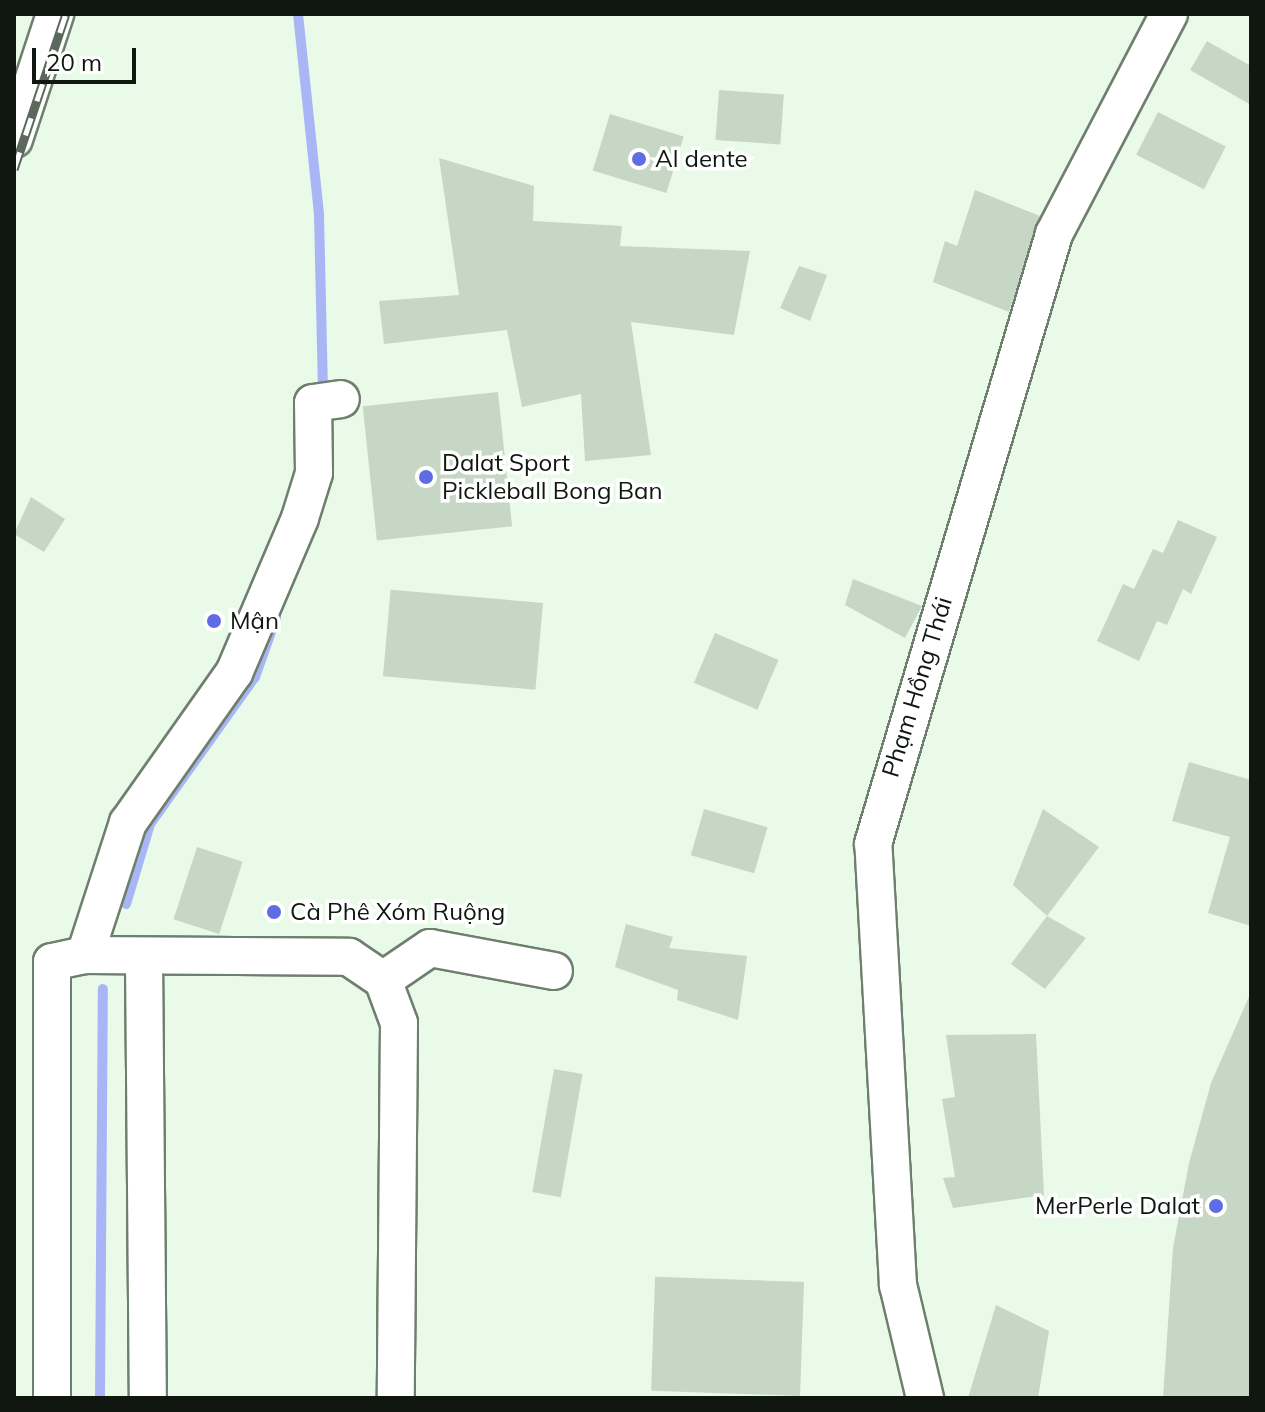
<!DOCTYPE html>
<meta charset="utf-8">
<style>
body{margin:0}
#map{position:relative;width:1265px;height:1412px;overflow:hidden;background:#e9fbe8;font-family:Mulish,sans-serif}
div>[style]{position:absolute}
.stream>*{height:10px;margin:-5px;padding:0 5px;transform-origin:5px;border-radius:5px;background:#a9b6f5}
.building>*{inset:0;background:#c6d8c5;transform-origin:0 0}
.roads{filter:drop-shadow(2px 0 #6f7f6e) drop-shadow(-2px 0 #6f7f6e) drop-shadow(0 2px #6f7f6e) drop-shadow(0 -2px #6f7f6e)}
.street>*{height:36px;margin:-18px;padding:0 18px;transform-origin:18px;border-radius:18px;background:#fff}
.rail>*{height:9px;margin-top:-4.5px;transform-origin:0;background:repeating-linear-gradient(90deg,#fff 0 18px,#5d685d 0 36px);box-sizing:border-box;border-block:2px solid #5d685d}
.dots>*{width:22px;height:22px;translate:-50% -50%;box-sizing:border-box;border:4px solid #fff;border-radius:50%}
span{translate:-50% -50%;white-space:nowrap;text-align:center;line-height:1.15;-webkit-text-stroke:7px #fff;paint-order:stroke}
.poi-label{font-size:24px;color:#101610}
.left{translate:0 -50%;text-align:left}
.right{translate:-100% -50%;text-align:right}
.street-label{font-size:24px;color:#101610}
.frame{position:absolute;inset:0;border:16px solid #101610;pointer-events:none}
.scale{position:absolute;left:32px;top:48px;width:104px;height:36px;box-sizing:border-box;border:4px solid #101610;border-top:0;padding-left:10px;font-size:24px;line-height:28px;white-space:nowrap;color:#101610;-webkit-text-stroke:6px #fff;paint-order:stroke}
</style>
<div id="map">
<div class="stream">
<i style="left:298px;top:14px;width:202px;rotate:84deg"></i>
<i style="left:319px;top:215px;width:180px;rotate:88.7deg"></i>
<i style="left:126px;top:904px;width:84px;rotate:-73.3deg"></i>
<i style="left:150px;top:824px;width:181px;rotate:-54.5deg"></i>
<i style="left:255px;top:677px;width:63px;rotate:-70.4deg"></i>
<i style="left:100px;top:1398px;width:409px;rotate:-89.6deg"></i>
</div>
<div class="building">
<i style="clip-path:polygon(1207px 41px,1251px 66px,1251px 105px,1190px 70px)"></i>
<i style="left:719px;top:90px;width:65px;height:50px;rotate:4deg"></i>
<i style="left:1158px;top:112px;width:76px;height:48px;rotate:27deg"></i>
<i style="left:610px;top:114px;width:77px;height:59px;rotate:17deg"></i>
<i style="clip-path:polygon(439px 158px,534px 186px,533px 221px,622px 226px,620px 246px,750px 251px,734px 335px,631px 322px,651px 455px,585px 461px,581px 394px,522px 407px,507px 330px,384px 344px,379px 301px,459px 295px)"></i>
<i style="clip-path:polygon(975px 190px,1040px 216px,1009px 312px,933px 282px,945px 241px,957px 246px)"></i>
<i style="clip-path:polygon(799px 266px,827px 275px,810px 321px,780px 308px)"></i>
<i style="left:498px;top:392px;width:135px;height:136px;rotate:84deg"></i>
<i style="clip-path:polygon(31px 497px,65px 519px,44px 552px,14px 534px)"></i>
<i style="clip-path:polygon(1178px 520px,1217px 537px,1191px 594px,1183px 589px,1167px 625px,1157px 621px,1139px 661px,1097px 641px,1123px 584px,1134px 589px,1153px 549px,1163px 553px)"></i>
<i style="clip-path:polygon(853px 579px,922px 606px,905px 638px,845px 605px)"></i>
<i style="left:543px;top:603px;width:87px;height:153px;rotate:95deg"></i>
<i style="left:715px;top:633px;width:69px;height:54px;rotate:23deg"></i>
<i style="clip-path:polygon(1189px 762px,1251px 780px,1251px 926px,1208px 913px,1230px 837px,1172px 821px)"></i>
<i style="left:704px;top:809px;width:66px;height:48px;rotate:16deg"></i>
<i style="clip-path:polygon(1043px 809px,1099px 847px,1047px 916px,1013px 885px)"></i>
<i style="left:197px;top:847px;width:48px;height:76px;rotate:18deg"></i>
<i style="clip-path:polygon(1047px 916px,1086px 938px,1045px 989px,1011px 964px)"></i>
<i style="clip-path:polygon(626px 924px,673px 937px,669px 948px,747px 956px,738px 1020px,677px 1000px,678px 990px,615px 967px)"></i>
<i style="clip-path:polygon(1251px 992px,1251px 1398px,1163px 1398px,1173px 1248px,1189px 1163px,1211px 1083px)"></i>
<i style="clip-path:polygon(1036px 1034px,1044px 1195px,953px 1208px,943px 1178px,955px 1177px,942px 1099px,955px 1097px,946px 1035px)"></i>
<i style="left:554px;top:1069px;width:29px;height:125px;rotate:10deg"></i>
<i style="left:804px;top:1282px;width:114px;height:149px;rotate:92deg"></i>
<i style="clip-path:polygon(996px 1305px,1049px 1331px,1038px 1398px,968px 1398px)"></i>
</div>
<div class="roads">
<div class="street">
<i style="left:14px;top:139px;width:132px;rotate:-71.8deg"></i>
<i style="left:85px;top:955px;width:139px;rotate:-72deg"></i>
<i style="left:128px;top:823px;width:184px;rotate:-54.8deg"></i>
<i style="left:234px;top:673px;width:168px;rotate:-66.9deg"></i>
<i style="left:300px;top:518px;width:47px;rotate:-72.7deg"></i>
<i style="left:314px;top:473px;width:70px;rotate:-90.8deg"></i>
<i style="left:313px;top:403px;width:28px;rotate:-8deg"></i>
<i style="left:144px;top:957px;width:441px;rotate:89.5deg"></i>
<i style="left:383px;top:980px;width:57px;rotate:-34.2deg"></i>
<i style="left:430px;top:948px;width:126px;rotate:10.5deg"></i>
<i style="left:52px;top:1398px;width:436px;rotate:-90deg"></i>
<i style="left:52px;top:962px;width:34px;rotate:-12deg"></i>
<i style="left:85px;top:955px;width:264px;rotate:0.4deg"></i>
<i style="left:349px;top:957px;width:41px;rotate:34.1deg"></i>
<i style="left:383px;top:980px;width:46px;rotate:69.6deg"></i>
<i style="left:399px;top:1023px;width:375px;rotate:90.5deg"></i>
<i style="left:925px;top:1398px;width:116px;rotate:-103.4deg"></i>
<i style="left:898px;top:1285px;width:442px;rotate:-93.2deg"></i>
<i style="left:873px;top:844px;width:636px;rotate:-73.47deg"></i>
<i style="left:1054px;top:234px;width:248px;rotate:-62.4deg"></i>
</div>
</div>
<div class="rail">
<i style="left:14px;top:169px;width:163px;rotate:-71.5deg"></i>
</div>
<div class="dots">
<i style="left:639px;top:159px;background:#606ce4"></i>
<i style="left:426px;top:477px;background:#606ce4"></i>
<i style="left:214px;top:621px;background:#606ce4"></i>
<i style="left:274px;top:912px;background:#606ce4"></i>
<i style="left:1216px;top:1206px;background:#606ce4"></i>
</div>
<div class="poi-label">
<span class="left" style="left:655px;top:159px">Al dente</span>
<span class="left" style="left:442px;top:477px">Dalat Sport<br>Pickleball Bong Ban</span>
<span class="left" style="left:230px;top:621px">Mận</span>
<span class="left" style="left:290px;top:912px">Cà Phê Xóm Ruộng</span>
<span class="right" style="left:1200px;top:1206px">MerPerle Dalat</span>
</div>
<div class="street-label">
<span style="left:917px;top:687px;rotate:-73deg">Phạm Hồng Thái</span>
</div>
<div class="frame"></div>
<div class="scale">20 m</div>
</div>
